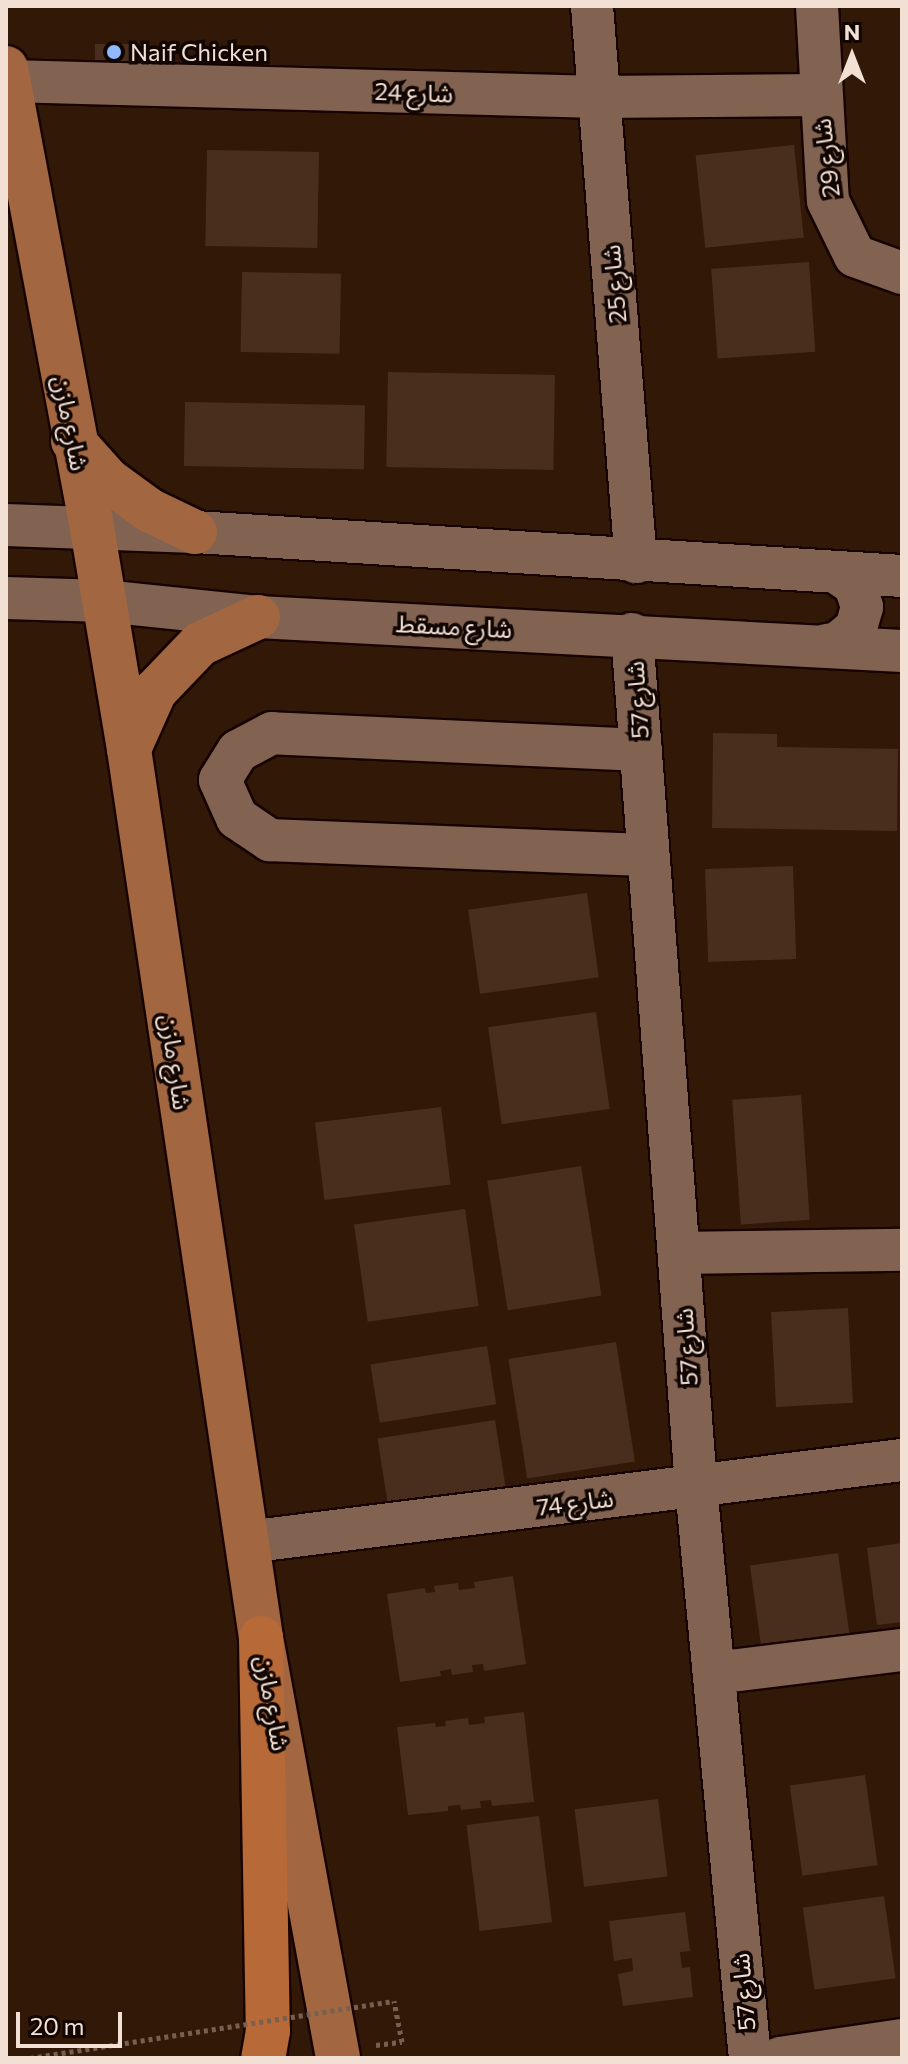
<!DOCTYPE html>
<meta charset="utf-8">
<style>
body{margin:0}
#map{position:relative;width:908px;height:2064px;overflow:hidden;background:#311807;font-family:Commissioner,"Noto Sans Arabic",sans-serif}
div>[style]{position:absolute}
.building>*{inset:0;background:#492e1d;transform-origin:0 0}
.path>*{height:5px;margin-top:-2.5px;transform-origin:0;background:repeating-linear-gradient(90deg,#776051 0 4px,transparent 0 8px)}
.roads{filter:drop-shadow(2px 0 #170300) drop-shadow(-2px 0 #170300) drop-shadow(0 2px #170300) drop-shadow(0 -2px #170300)}
.minor>*{height:42px;margin:-21px;padding:0 21px;transform-origin:21px;border-radius:21px;background:#826351}
.major>*{height:44px;margin:-22px;padding:0 22px;transform-origin:22px;border-radius:22px;background:#a26741}
.highway>*{height:44px;margin:-22px;padding:0 22px;transform-origin:22px;border-radius:22px;background:#b76a37}
.path-bridge>*{height:5px;margin-top:-2.5px;transform-origin:0;background:repeating-linear-gradient(90deg,#776051 0 4px,transparent 0 8px)}
.dots>*{width:22px;height:22px;translate:-50% -50%;box-sizing:border-box;border:4px solid #110602;border-radius:50%}
span{translate:-50% -50%;white-space:nowrap;text-align:center;line-height:1.15;-webkit-text-stroke:7px #110602;paint-order:stroke}
.poi-label{font-size:24px;color:#f2e0d5}
.left{translate:0 -50%;text-align:left}
.street-label{font-size:24px;color:#f2e0d5}
.frame{position:absolute;inset:0;border:8px solid #f2e0d5;pointer-events:none}
.north{position:absolute;left:812px;top:16px;width:80px;height:80px;-webkit-text-stroke:6px #110602;paint-order:stroke;rotate:0deg;font-size:22px;font-weight:700;line-height:32px;text-align:center;color:#f2e0d5}
.north::after{content:'';display:block;margin:auto;width:28px;height:36px;background:#f2e0d5;clip-path:polygon(50% 0,100% 100%,50% 72%,0 100%)}
.scale{position:absolute;left:16px;top:2012px;width:106px;height:36px;box-sizing:border-box;border:4px solid #f2e0d5;border-top:0;padding-left:10px;font-size:24px;line-height:28px;white-space:nowrap;color:#f2e0d5;-webkit-text-stroke:6px #110602;paint-order:stroke}
</style>
<div id="map">
<div class="building">
<i style="left:95px;top:44px;width:37px;height:17px"></i>
<i style="left:794px;top:145px;width:93px;height:99px;rotate:84deg"></i>
<i style="left:207px;top:150px;width:112px;height:96px;rotate:1deg"></i>
<i style="left:809px;top:262px;width:90px;height:98px;rotate:86deg"></i>
<i style="left:242px;top:272px;width:99px;height:80px;rotate:1deg"></i>
<i style="left:388px;top:372px;width:167px;height:95px;rotate:1deg"></i>
<i style="left:185px;top:402px;width:180px;height:64px;rotate:1deg"></i>
<i style="clip-path:polygon(713px 733px,777px 734px,777px 747px,898px 749px,897px 831px,712px 828px)"></i>
<i style="left:793px;top:866px;width:93px;height:88px;rotate:88deg"></i>
<i style="left:587px;top:893px;width:85px;height:120px;rotate:82deg"></i>
<i style="left:596px;top:1012px;width:98px;height:109px;rotate:82deg"></i>
<i style="left:801px;top:1095px;width:125px;height:69px;rotate:86deg"></i>
<i style="left:441px;top:1107px;width:78px;height:127px;rotate:83deg"></i>
<i style="left:581px;top:1166px;width:131px;height:95px;rotate:81deg"></i>
<i style="left:465px;top:1209px;width:98px;height:112px;rotate:82deg"></i>
<i style="left:848px;top:1308px;width:95px;height:77px;rotate:87deg"></i>
<i style="left:616px;top:1342px;width:121px;height:109px;rotate:81deg"></i>
<i style="left:487px;top:1346px;width:59px;height:118px;rotate:81deg"></i>
<i style="left:495px;top:1420px;width:79px;height:119px;rotate:81deg"></i>
<i style="clip-path:polygon(902px 1543px,902px 1622px,877px 1625px,867px 1548px)"></i>
<i style="left:838px;top:1553px;width:96px;height:89px;rotate:82deg"></i>
<i style="clip-path:polygon(513px 1576px,526px 1664px,484px 1671px,483px 1664px,472px 1665px,473px 1672px,452px 1675px,451px 1669px,440px 1671px,441px 1676px,400px 1682px,387px 1594px,425px 1588px,426px 1593px,435px 1592px,434px 1586px,458px 1583px,459px 1590px,475px 1588px,474px 1582px)"></i>
<i style="clip-path:polygon(524px 1712px,534px 1802px,492px 1806px,491px 1800px,480px 1801px,481px 1808px,461px 1810px,460px 1805px,448px 1806px,448px 1811px,408px 1815px,397px 1727px,435px 1723px,436px 1727px,446px 1726px,445px 1721px,468px 1718px,469px 1725px,485px 1723px,484px 1717px)"></i>
<i style="left:865px;top:1775px;width:91px;height:76px;rotate:82deg"></i>
<i style="left:658px;top:1799px;width:78px;height:84px;rotate:83deg"></i>
<i style="left:539px;top:1816px;width:107px;height:73px;rotate:83deg"></i>
<i style="left:884px;top:1896px;width:83px;height:82px;rotate:82deg"></i>
<i style="clip-path:polygon(685px 1912px,690px 1951px,680px 1952px,682px 1968px,690px 1967px,693px 1997px,623px 2006px,618px 1974px,633px 1971px,632px 1958px,614px 1961px,609px 1921px)"></i>
</div>
<div class="path">
<i style="left:376px;top:2045px;width:26px;rotate:-7deg"></i>
<i style="left:402px;top:2042px;width:42px;rotate:-101deg"></i>
</div>
<div class="roads">
<div class="minor">
<i style="left:592px;top:6px;width:558px;rotate:85.48deg"></i>
<i style="left:817px;top:6px;width:195px;rotate:86.8deg"></i>
<i style="left:828px;top:201px;width:61px;rotate:63.9deg"></i>
<i style="left:855px;top:256px;width:50px;rotate:19.9deg"></i>
<i style="left:8px;top:81px;width:591px;rotate:1.55deg"></i>
<i style="left:599px;top:97px;width:221px;rotate:-0.5deg"></i>
<i style="left:6px;top:525px;width:189px;rotate:2.1deg"></i>
<i style="left:195px;top:532px;width:708px;rotate:3.56deg"></i>
<i style="left:6px;top:598px;width:98px;rotate:1.8deg"></i>
<i style="left:104px;top:601px;width:155px;rotate:5.9deg"></i>
<i style="left:258px;top:617px;width:645px;rotate:3.02deg"></i>
<i style="left:632px;top:634px;width:854px;rotate:85.7deg"></i>
<i style="left:696px;top:1486px;width:575px;rotate:84.61deg"></i>
<i style="left:827px;top:645px;width:11px;rotate:-10deg"></i>
<i style="left:838px;top:643px;width:23px;rotate:-40deg"></i>
<i style="left:856px;top:628px;width:22px;rotate:-74deg"></i>
<i style="left:862px;top:607px;width:23px;rotate:-108deg"></i>
<i style="left:855px;top:585px;width:22px;rotate:-146deg"></i>
<i style="left:641px;top:750px;width:369px;rotate:-177.4deg"></i>
<i style="left:272px;top:733px;width:38px;rotate:152deg"></i>
<i style="left:238px;top:751px;width:34px;rotate:122deg"></i>
<i style="left:220px;top:780px;width:42px;rotate:65.9deg"></i>
<i style="left:237px;top:818px;width:40px;rotate:34deg"></i>
<i style="left:270px;top:840px;width:378px;rotate:2.3deg"></i>
<i style="left:679px;top:1253px;width:223px;rotate:-0.8deg"></i>
<i style="left:247px;top:1542px;width:660px;rotate:-7.14deg"></i>
<i style="left:714px;top:1673px;width:189px;rotate:-7deg"></i>
<i style="left:780px;top:2058px;width:123px;rotate:-8.4deg"></i>
</div>
<div class="major">
<i style="left:6px;top:68px;width:468px;rotate:79.4deg"></i>
<i style="left:92px;top:528px;width:224px;rotate:80.5deg"></i>
<i style="left:129px;top:749px;width:899px;rotate:81.55deg"></i>
<i style="left:261px;top:1638px;width:427px;rotate:79.6deg"></i>
<i style="left:73px;top:441px;width:52px;rotate:48.1deg"></i>
<i style="left:108px;top:480px;width:51px;rotate:36.2deg"></i>
<i style="left:149px;top:510px;width:51px;rotate:25.6deg"></i>
<i style="left:129px;top:749px;width:64px;rotate:-65.9deg"></i>
<i style="left:155px;top:691px;width:65px;rotate:-46.2deg"></i>
<i style="left:200px;top:644px;width:64px;rotate:-25deg"></i>
</div>
<div class="highway">
<i style="left:261px;top:1638px;width:393px;rotate:89deg"></i>
<i style="left:268px;top:2031px;width:27px;rotate:100deg"></i>
</div>
</div>
<div class="path-bridge">
<i style="left:30px;top:2058px;width:368px;rotate:-8.9deg"></i>
</div>
<div class="dots">
<i style="left:114px;top:52px;background:#8fb8fd"></i>
</div>
<div class="poi-label">
<span class="left" style="left:130px;top:52px">Naif Chicken</span>
</div>
<div class="street-label">
<span style="left:414px;top:92px;rotate:2deg">شارع 24</span>
<span style="left:826px;top:158px;rotate:-97deg">شارع 29</span>
<span style="left:614px;top:284px;rotate:-95deg">شارع 25</span>
<span style="left:71px;top:423px;rotate:79deg">شارع مازن</span>
<span style="left:454px;top:626px;rotate:3deg">شارع مسقط</span>
<span style="left:637px;top:700px;rotate:-94deg">شارع 57</span>
<span style="left:176px;top:1062px;rotate:82deg">شارع مازن</span>
<span style="left:686px;top:1347px;rotate:-94deg">شارع 57</span>
<span style="left:575px;top:1502px;rotate:-7deg">شارع 74</span>
<span style="left:273px;top:1703px;rotate:80deg">شارع مازن</span>
<span style="left:743px;top:1992px;rotate:-95deg">شارع 57</span>
</div>
<div class="frame"></div>
<div class="north">N</div>
<div class="scale">20 m</div>
</div>
